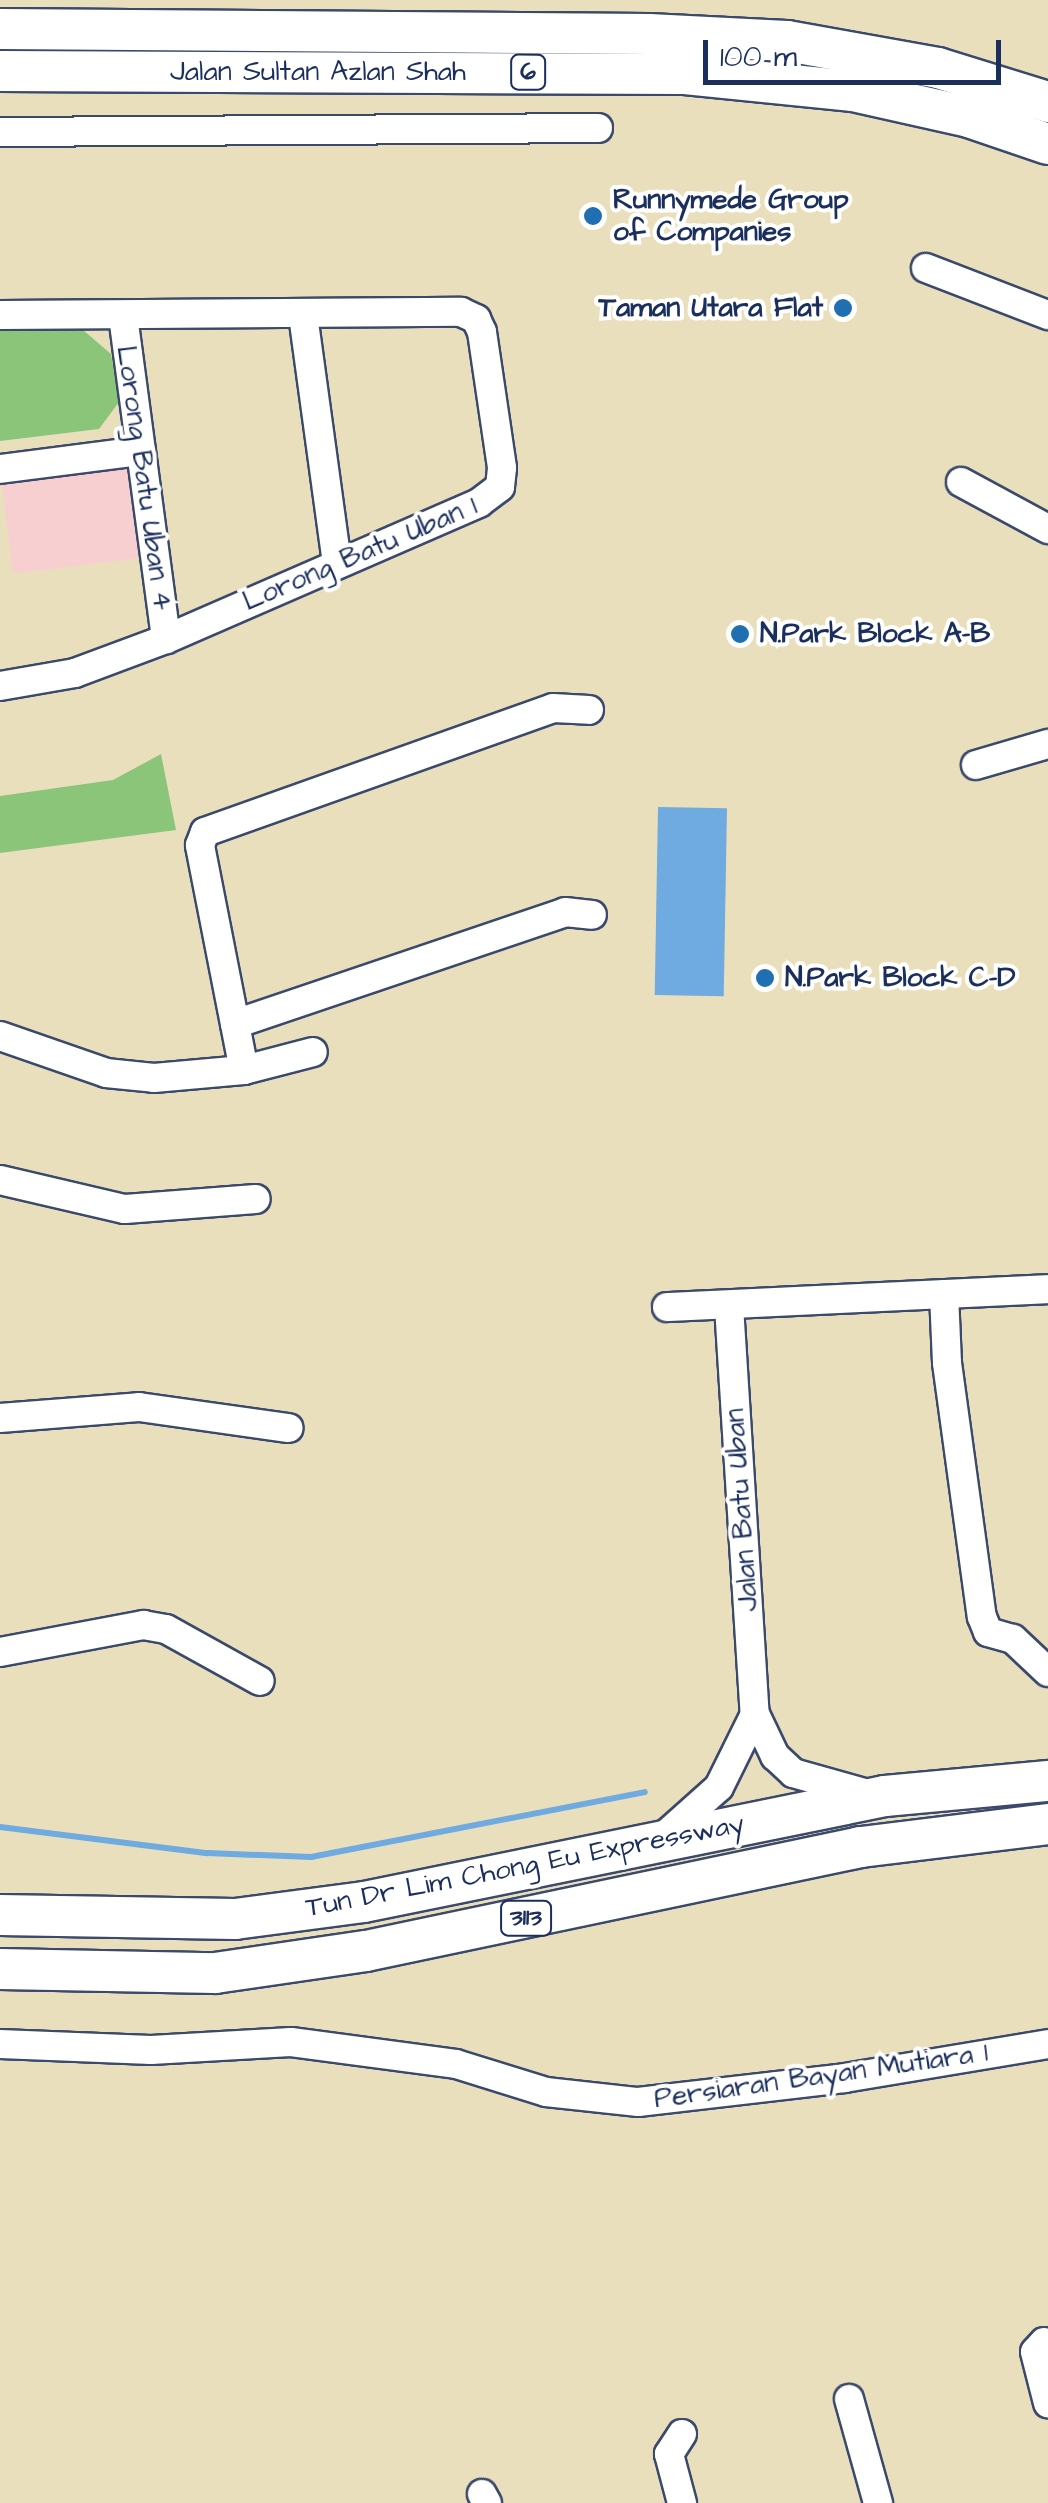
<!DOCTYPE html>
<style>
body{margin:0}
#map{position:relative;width:1048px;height:2503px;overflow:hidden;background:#eadfbc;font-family:"Architects Daughter",sans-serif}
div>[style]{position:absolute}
.built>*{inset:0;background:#f7cfd1;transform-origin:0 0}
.green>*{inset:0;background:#8ac57a}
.water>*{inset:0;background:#6faae0;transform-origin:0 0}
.stream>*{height:6px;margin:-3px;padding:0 3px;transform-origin:3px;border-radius:3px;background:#6faae0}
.roads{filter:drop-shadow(2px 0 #3a496c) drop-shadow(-2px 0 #3a496c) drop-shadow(0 2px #3a496c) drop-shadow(0 -2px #3a496c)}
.minor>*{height:28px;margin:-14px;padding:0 14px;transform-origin:14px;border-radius:14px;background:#fff}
.highway>*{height:40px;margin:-20px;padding:0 20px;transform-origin:20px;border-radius:20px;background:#fff}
.dots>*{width:28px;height:28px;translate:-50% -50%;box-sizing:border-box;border:5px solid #fff;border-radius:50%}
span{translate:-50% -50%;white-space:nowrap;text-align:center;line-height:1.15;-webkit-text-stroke:8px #fff;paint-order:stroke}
.shield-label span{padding:2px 8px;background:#fff;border:2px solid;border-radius:8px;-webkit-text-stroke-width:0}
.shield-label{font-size:25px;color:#1b2f5e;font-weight:700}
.street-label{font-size:28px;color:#1b2f5e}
.poi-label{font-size:28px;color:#1b2f5e;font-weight:700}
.left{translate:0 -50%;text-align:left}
.right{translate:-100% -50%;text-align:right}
.scale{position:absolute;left:703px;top:40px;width:298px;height:45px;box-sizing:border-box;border:5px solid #1b2f5e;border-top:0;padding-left:12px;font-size:30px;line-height:35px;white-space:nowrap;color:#1b2f5e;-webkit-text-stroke:8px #fff;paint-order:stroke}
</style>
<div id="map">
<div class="built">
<i style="left:141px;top:451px;width:106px;height:142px;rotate:83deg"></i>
</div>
<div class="green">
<i style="clip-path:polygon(0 329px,83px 330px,111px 354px,119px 402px,99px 429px,0 441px)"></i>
<i style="clip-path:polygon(161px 754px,176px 830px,0 853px,0 796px,113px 780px)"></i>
</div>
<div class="water">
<i style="left:658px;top:807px;width:69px;height:188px;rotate:1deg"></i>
</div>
<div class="stream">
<i style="left:0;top:1827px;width:209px;rotate:7.2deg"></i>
<i style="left:207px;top:1853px;width:104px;rotate:2.2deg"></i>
<i style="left:311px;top:1857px;width:340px;rotate:-11deg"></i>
</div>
<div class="roads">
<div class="minor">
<i style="left:0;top:132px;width:598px;rotate:-0.38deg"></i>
<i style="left:926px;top:268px;width:131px;rotate:21.1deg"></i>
<i style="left:0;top:315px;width:461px;rotate:-0.4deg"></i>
<i style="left:461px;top:312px;width:17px;rotate:25deg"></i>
<i style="left:476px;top:319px;width:14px;rotate:65deg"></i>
<i style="left:482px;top:332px;width:137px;rotate:81.6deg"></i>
<i style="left:502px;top:468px;width:19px;rotate:96deg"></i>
<i style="left:500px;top:487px;width:26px;rotate:143deg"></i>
<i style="left:479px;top:503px;width:341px;rotate:156.5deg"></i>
<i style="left:166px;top:639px;width:97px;rotate:159.5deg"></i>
<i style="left:75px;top:673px;width:76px;rotate:170.2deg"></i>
<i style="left:303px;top:315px;width:251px;rotate:82.2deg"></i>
<i style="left:123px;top:316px;width:326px;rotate:82.4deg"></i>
<i style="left:0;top:469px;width:142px;rotate:-7.3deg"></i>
<i style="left:961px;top:482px;width:99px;rotate:28.4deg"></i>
<i style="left:976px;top:765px;width:75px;rotate:-16.3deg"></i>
<i style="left:235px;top:1024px;width:348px;rotate:-18.7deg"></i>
<i style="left:565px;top:912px;width:27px;rotate:6deg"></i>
<i style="left:0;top:1036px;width:112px;rotate:19.2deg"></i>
<i style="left:106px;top:1073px;width:48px;rotate:5.9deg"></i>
<i style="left:154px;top:1078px;width:90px;rotate:-5.1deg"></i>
<i style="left:244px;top:1070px;width:71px;rotate:-14.6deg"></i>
<i style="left:244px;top:1070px;width:229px;rotate:-101.1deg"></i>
<i style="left:200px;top:845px;width:14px;rotate:-69deg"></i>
<i style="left:205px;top:832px;width:369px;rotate:-19.6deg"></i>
<i style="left:553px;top:708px;width:36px;rotate:3deg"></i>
<i style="left:0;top:1180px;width:128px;rotate:13.1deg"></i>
<i style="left:125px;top:1209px;width:131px;rotate:-4.4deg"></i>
<i style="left:944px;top:1294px;width:69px;rotate:87.5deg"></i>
<i style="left:947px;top:1363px;width:256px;rotate:82.2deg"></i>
<i style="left:982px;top:1617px;width:16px;rotate:68deg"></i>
<i style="left:988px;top:1632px;width:26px;rotate:16deg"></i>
<i style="left:1013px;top:1639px;width:48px;rotate:43.3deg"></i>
<i style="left:729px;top:1306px;width:409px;rotate:86.4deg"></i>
<i style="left:755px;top:1714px;width:47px;rotate:64.5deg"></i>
<i style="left:775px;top:1756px;width:25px;rotate:43deg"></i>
<i style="left:793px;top:1773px;width:74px;rotate:15.7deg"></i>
<i style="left:667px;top:1307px;width:381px;rotate:-2.7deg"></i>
<i style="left:0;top:1418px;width:139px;rotate:-4.5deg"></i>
<i style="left:139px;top:1407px;width:151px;rotate:8deg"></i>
<i style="left:0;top:1652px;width:146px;rotate:-10.7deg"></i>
<i style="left:143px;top:1625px;width:23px;rotate:10deg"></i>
<i style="left:166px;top:1629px;width:107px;rotate:29deg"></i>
<i style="left:662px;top:1838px;width:76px;rotate:-41.8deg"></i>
<i style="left:719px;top:1787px;width:81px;rotate:-63.7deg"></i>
<i style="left:0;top:2044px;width:151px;rotate:2.3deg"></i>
<i style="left:151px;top:2050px;width:140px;rotate:-3.3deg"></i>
<i style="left:291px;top:2042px;width:166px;rotate:7.6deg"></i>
<i style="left:456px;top:2064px;width:94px;rotate:17.3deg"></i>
<i style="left:546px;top:2092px;width:93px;rotate:6.2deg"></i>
<i style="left:638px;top:2102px;width:208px;rotate:-6.6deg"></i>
<i style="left:845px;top:2078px;width:206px;rotate:-9.5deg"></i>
<i style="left:1044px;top:2342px;width:13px;rotate:132deg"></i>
<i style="left:1035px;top:2352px;width:53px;rotate:75.7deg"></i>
<i style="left:849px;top:2399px;width:108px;rotate:74.4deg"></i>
<i style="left:682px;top:2434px;width:24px;rotate:123deg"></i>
<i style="left:669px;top:2454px;width:51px;rotate:75.1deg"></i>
<i style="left:482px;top:2494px;width:10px;rotate:61deg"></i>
</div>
<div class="highway">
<i style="left:0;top:29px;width:649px;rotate:0.44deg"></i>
<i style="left:649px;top:34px;width:138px;rotate:2.9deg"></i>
<i style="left:787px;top:41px;width:153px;rotate:10.1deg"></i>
<i style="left:938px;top:68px;width:115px;rotate:17.2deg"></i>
<i style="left:0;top:71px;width:685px;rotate:0.25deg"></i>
<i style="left:685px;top:74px;width:169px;rotate:5.8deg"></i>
<i style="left:853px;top:91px;width:119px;rotate:12.6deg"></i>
<i style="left:969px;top:117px;width:83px;rotate:18.9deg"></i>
<i style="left:0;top:1915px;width:235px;rotate:1deg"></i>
<i style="left:235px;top:1919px;width:130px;rotate:-7.5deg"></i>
<i style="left:364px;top:1902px;width:532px;rotate:-11.5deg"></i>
<i style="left:885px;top:1796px;width:164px;rotate:-5.3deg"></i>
<i style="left:0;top:1969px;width:215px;rotate:1.1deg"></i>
<i style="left:215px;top:1973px;width:153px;rotate:-8.3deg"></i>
<i style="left:366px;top:1951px;width:506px;rotate:-11.87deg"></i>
<i style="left:861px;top:1847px;width:188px;rotate:-7deg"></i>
</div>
</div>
<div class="dots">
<i style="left:593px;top:216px;background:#1f6fb2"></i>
<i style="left:843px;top:308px;background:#1f6fb2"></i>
<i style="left:740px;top:634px;background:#1f6fb2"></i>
<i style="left:765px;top:978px;background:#1f6fb2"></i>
</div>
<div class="shield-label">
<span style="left:528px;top:72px">6</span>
<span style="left:526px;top:1918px">3113</span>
</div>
<div class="street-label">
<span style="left:318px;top:72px">Jalan Sultan Azlan Shah</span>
<span style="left:144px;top:478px;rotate:82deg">Lorong Batu Uban 4</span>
<span style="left:360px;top:554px;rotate:-23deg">Lorong Batu Uban 1</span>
<span style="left:742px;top:1510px;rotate:-94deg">Jalan Batu Uban</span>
<span style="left:525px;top:1866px;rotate:-11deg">Tun Dr Lim Chong Eu Expressway</span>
<span style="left:821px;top:2076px;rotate:-8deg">Persiaran Bayan Mutiara 1</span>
</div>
<div class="poi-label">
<span class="left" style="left:613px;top:216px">Runnymede Group<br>of Companies</span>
<span class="right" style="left:823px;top:308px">Taman Utara Flat</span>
<span class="left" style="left:760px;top:634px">N.Park Block A-B</span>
<span class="left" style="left:785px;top:978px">N.Park Block C-D</span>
</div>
<div class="scale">100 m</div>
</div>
